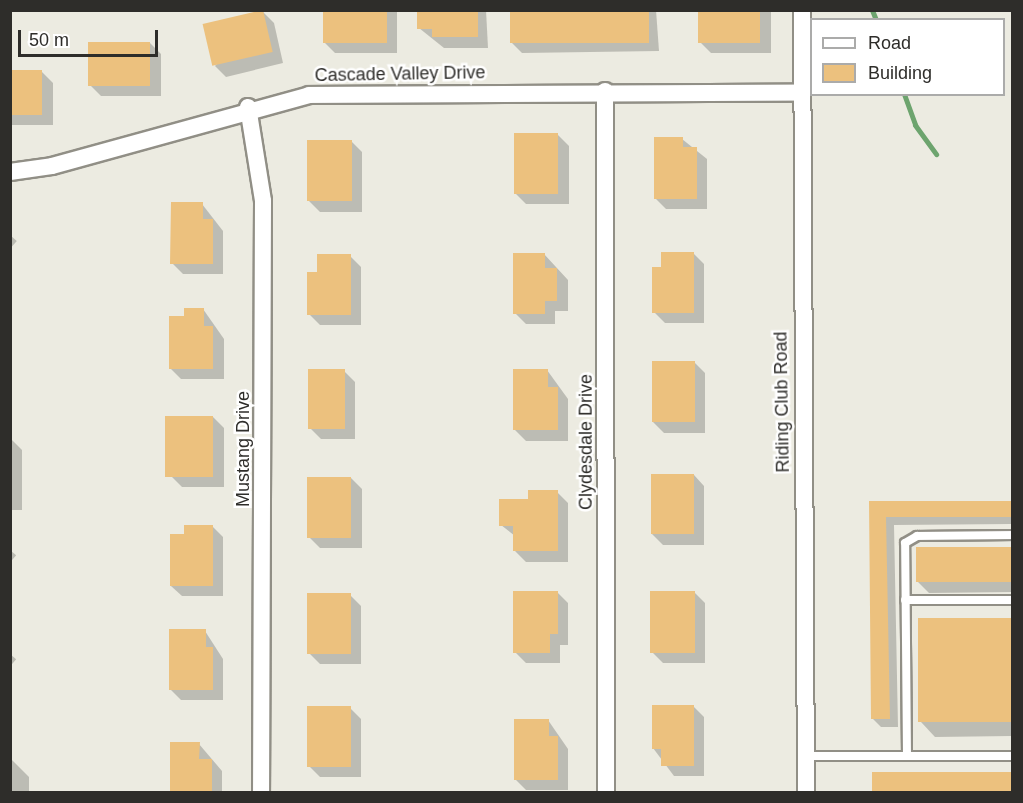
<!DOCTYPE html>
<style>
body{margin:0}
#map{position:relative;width:1023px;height:803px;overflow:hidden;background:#ecebe1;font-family:Helvetica,sans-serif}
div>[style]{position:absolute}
.shadow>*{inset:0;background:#0003;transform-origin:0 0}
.stream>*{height:5px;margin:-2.5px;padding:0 2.5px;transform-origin:2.5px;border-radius:2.5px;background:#6da46e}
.building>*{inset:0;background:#ecc17e;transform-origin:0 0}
.roads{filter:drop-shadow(2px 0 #918f86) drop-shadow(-2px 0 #918f86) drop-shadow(0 2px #918f86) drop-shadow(0 -2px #918f86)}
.service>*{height:8px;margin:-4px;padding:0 4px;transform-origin:4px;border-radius:4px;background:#fff}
.minor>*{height:16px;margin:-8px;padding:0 8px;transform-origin:8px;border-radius:8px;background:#fff}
span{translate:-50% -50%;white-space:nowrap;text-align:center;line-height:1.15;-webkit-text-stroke:5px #fff;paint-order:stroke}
.street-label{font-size:18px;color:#2e2d2a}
.frame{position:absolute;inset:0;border:12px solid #2e2d2a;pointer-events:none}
.legend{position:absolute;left:810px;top:18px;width:195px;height:78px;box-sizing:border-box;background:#fff;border:2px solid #ababaa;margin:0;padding:8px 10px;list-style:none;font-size:18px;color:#2e2d2a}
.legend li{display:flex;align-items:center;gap:12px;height:30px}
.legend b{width:30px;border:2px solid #ababaa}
.scale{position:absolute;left:18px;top:30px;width:140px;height:27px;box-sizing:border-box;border:3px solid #2e2d2a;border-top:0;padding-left:8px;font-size:18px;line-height:21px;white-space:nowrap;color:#2e2d2a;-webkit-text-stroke:4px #fff;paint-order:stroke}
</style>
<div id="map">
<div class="shadow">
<i style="clip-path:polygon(324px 10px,397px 10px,397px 53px,335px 53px,324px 42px)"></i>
<i style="clip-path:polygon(419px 10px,486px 10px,488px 48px,444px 48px,419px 28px)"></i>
<i style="clip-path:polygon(511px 10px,656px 10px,659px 51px,522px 53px,511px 42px)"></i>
<i style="clip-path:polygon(700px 10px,771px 10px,771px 53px,711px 53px,700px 42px)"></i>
<i style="clip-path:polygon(263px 12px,274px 23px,283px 63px,226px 77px,215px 66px)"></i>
<i style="clip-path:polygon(150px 43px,161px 54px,161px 96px,101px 96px,90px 85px)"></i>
<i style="clip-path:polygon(10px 72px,42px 72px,53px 83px,53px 125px,10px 125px)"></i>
<i style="clip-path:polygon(558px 135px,569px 146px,569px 204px,526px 204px,515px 193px)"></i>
<i style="clip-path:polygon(682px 139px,707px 159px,707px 209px,666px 209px,655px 198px)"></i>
<i style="clip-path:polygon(351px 141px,362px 152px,362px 212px,320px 212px,309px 201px)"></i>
<i style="clip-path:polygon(202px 204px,223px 231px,223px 274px,183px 274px,172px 263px)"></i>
<i style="left:10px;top:235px;width:9px;height:66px;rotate:41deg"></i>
<i style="clip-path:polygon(544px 254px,568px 280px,568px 311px,555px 311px,555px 324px,526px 324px,515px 313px)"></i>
<i style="clip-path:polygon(694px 254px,704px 264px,704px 323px,665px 323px,654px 312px)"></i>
<i style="clip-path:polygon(350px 256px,361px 267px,361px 325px,320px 325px,309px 314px)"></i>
<i style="clip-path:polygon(203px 309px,224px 339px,224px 379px,181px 379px,170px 368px,185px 318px)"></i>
<i style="clip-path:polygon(694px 362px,705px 373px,705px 433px,664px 433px,653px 422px)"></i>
<i style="clip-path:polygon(547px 370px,568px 399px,568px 441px,526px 441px,515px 430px)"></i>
<i style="clip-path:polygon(344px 371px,355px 382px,355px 439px,321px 439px,310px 428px)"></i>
<i style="clip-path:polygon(213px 417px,224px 428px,224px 487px,182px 487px,171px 476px)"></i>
<i style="clip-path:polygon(11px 439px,22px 450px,22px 510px,10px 510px)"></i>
<i style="clip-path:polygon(694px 475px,704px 486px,704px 545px,663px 545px,652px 534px)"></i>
<i style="clip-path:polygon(351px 478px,362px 489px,362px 548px,320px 548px,309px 537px)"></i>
<i style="clip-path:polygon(557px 492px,568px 503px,568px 562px,526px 562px,515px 551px,515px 536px,501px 525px,529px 501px)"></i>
<i style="clip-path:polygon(1012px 501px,1012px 524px,894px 525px,898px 727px,881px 727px,873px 719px,870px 502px)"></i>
<i style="clip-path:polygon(212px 526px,223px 537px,223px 596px,182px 596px,171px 586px,185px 535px)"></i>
<i style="clip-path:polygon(918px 549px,1012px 549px,1012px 592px,929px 593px,918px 582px)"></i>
<i style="left:10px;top:550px;width:8px;height:63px;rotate:40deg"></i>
<i style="clip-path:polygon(557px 592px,568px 603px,568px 645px,560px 645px,560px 663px,526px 663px,515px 652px)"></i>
<i style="clip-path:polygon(694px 592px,705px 603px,705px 663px,663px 663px,652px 652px)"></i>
<i style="clip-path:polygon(350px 595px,361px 606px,361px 664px,320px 664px,309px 653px)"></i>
<i style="clip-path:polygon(920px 620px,1012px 620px,1012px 736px,935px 737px,921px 722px)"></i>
<i style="clip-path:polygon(205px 631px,223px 659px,223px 700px,181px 700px,170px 689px)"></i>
<i style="left:10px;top:654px;width:8px;height:63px;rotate:40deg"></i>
<i style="clip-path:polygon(693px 706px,704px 717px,704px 776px,674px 776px,653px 748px)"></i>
<i style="clip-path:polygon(350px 708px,361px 719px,361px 777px,320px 777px,309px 766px)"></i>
<i style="clip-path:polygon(548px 720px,568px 749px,568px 790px,526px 790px,515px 779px)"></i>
<i style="clip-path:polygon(171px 744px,199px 744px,222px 771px,222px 792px,171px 792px)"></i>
<i style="clip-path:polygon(10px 758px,29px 777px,29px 792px,10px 792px)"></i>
<i style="left:1012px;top:774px;width:18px;height:139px;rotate:90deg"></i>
</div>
<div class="stream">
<i style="left:872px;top:10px;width:11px;rotate:68deg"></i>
<i style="left:904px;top:94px;width:33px;rotate:70deg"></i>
<i style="left:915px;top:125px;width:36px;rotate:54deg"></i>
</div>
<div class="building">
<i style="left:263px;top:10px;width:43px;height:62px;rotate:77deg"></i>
<i style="left:323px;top:10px;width:64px;height:33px"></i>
<i style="clip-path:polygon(417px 10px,478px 10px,478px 37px,432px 37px,432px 29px,417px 29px)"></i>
<i style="left:510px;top:10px;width:139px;height:33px"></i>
<i style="left:698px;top:10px;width:62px;height:33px"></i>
<i style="left:88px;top:42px;width:62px;height:44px"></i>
<i style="left:10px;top:70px;width:32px;height:45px"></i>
<i style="left:514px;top:133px;width:44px;height:61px"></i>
<i style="clip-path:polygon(654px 137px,683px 137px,683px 147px,697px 147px,697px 199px,654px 199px)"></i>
<i style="left:307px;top:140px;width:45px;height:61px"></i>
<i style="clip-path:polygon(171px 202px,203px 202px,203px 219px,213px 219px,213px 264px,170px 264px)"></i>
<i style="clip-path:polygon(661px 252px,694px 252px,694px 313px,652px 313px,652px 267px,661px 267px)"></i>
<i style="clip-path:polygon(513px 253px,545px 253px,545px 268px,557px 268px,557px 301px,545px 301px,545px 314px,513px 314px)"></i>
<i style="clip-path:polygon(317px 254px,351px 254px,351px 315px,307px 315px,307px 272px,317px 272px)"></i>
<i style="clip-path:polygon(184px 308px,204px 308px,204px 326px,213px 326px,213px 369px,169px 369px,169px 316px,184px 316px)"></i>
<i style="left:652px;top:361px;width:43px;height:61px"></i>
<i style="left:308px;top:369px;width:37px;height:60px"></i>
<i style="clip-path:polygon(513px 369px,548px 369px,548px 387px,558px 387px,558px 430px,513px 430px)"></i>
<i style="left:165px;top:416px;width:48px;height:61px"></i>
<i style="left:651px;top:474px;width:43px;height:60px"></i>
<i style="left:307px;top:477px;width:44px;height:61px"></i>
<i style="clip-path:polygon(528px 490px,558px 490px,558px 551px,513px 551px,513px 526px,499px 526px,499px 499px,528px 499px)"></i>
<i style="clip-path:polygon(869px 501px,1012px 501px,1012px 517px,886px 517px,890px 719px,871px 719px)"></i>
<i style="clip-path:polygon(184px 525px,213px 525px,213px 586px,170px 586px,170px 534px,184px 534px)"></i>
<i style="left:1012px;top:547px;width:35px;height:96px;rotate:90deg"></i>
<i style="clip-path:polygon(513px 591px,558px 591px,558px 634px,550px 634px,550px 653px,513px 653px)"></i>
<i style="left:650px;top:591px;width:45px;height:62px"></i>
<i style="left:307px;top:593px;width:44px;height:61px"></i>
<i style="left:1012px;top:618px;width:104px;height:94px;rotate:90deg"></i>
<i style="clip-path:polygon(169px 629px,206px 629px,206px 647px,213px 647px,213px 690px,169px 690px)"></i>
<i style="clip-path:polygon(652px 705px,694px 705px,694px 766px,661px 766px,661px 749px,652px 749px)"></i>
<i style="left:307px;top:706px;width:44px;height:61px"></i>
<i style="clip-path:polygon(514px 719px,549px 719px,549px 736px,558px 736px,558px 780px,514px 780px)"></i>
<i style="clip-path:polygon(170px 742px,200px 742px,199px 759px,212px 759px,212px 791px,170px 792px)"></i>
<i style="left:1012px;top:772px;width:20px;height:140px;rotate:90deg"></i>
</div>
<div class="roads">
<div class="service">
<i style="left:905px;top:600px;width:107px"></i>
<i style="left:806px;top:756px;width:206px"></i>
<i style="left:907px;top:756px;width:213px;rotate:-90.5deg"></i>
<i style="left:905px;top:543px;width:14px;rotate:-30deg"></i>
<i style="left:917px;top:536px;width:95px;rotate:-0.6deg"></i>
</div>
<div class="minor">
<i style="left:802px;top:10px;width:782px;rotate:89.71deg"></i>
<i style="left:605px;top:91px;width:701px;rotate:89.92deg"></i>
<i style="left:248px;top:107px;width:95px;rotate:80.9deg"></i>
<i style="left:263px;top:201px;width:591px;rotate:90.19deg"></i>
<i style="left:10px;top:172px;width:42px;rotate:-8.1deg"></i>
<i style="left:52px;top:166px;width:267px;rotate:-15.4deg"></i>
<i style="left:309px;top:95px;width:493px;rotate:-0.3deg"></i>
</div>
</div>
<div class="street-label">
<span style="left:400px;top:74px;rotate:-1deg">Cascade Valley Drive</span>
<span style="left:782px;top:402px;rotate:-91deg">Riding Club Road</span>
<span style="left:586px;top:442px;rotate:-90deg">Clydesdale Drive</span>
<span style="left:243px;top:449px;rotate:-90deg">Mustang Drive</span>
</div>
<div class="frame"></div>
<ul class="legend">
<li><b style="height:8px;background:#fff"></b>Road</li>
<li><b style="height:16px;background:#ecc17e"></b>Building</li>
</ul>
<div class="scale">50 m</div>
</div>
